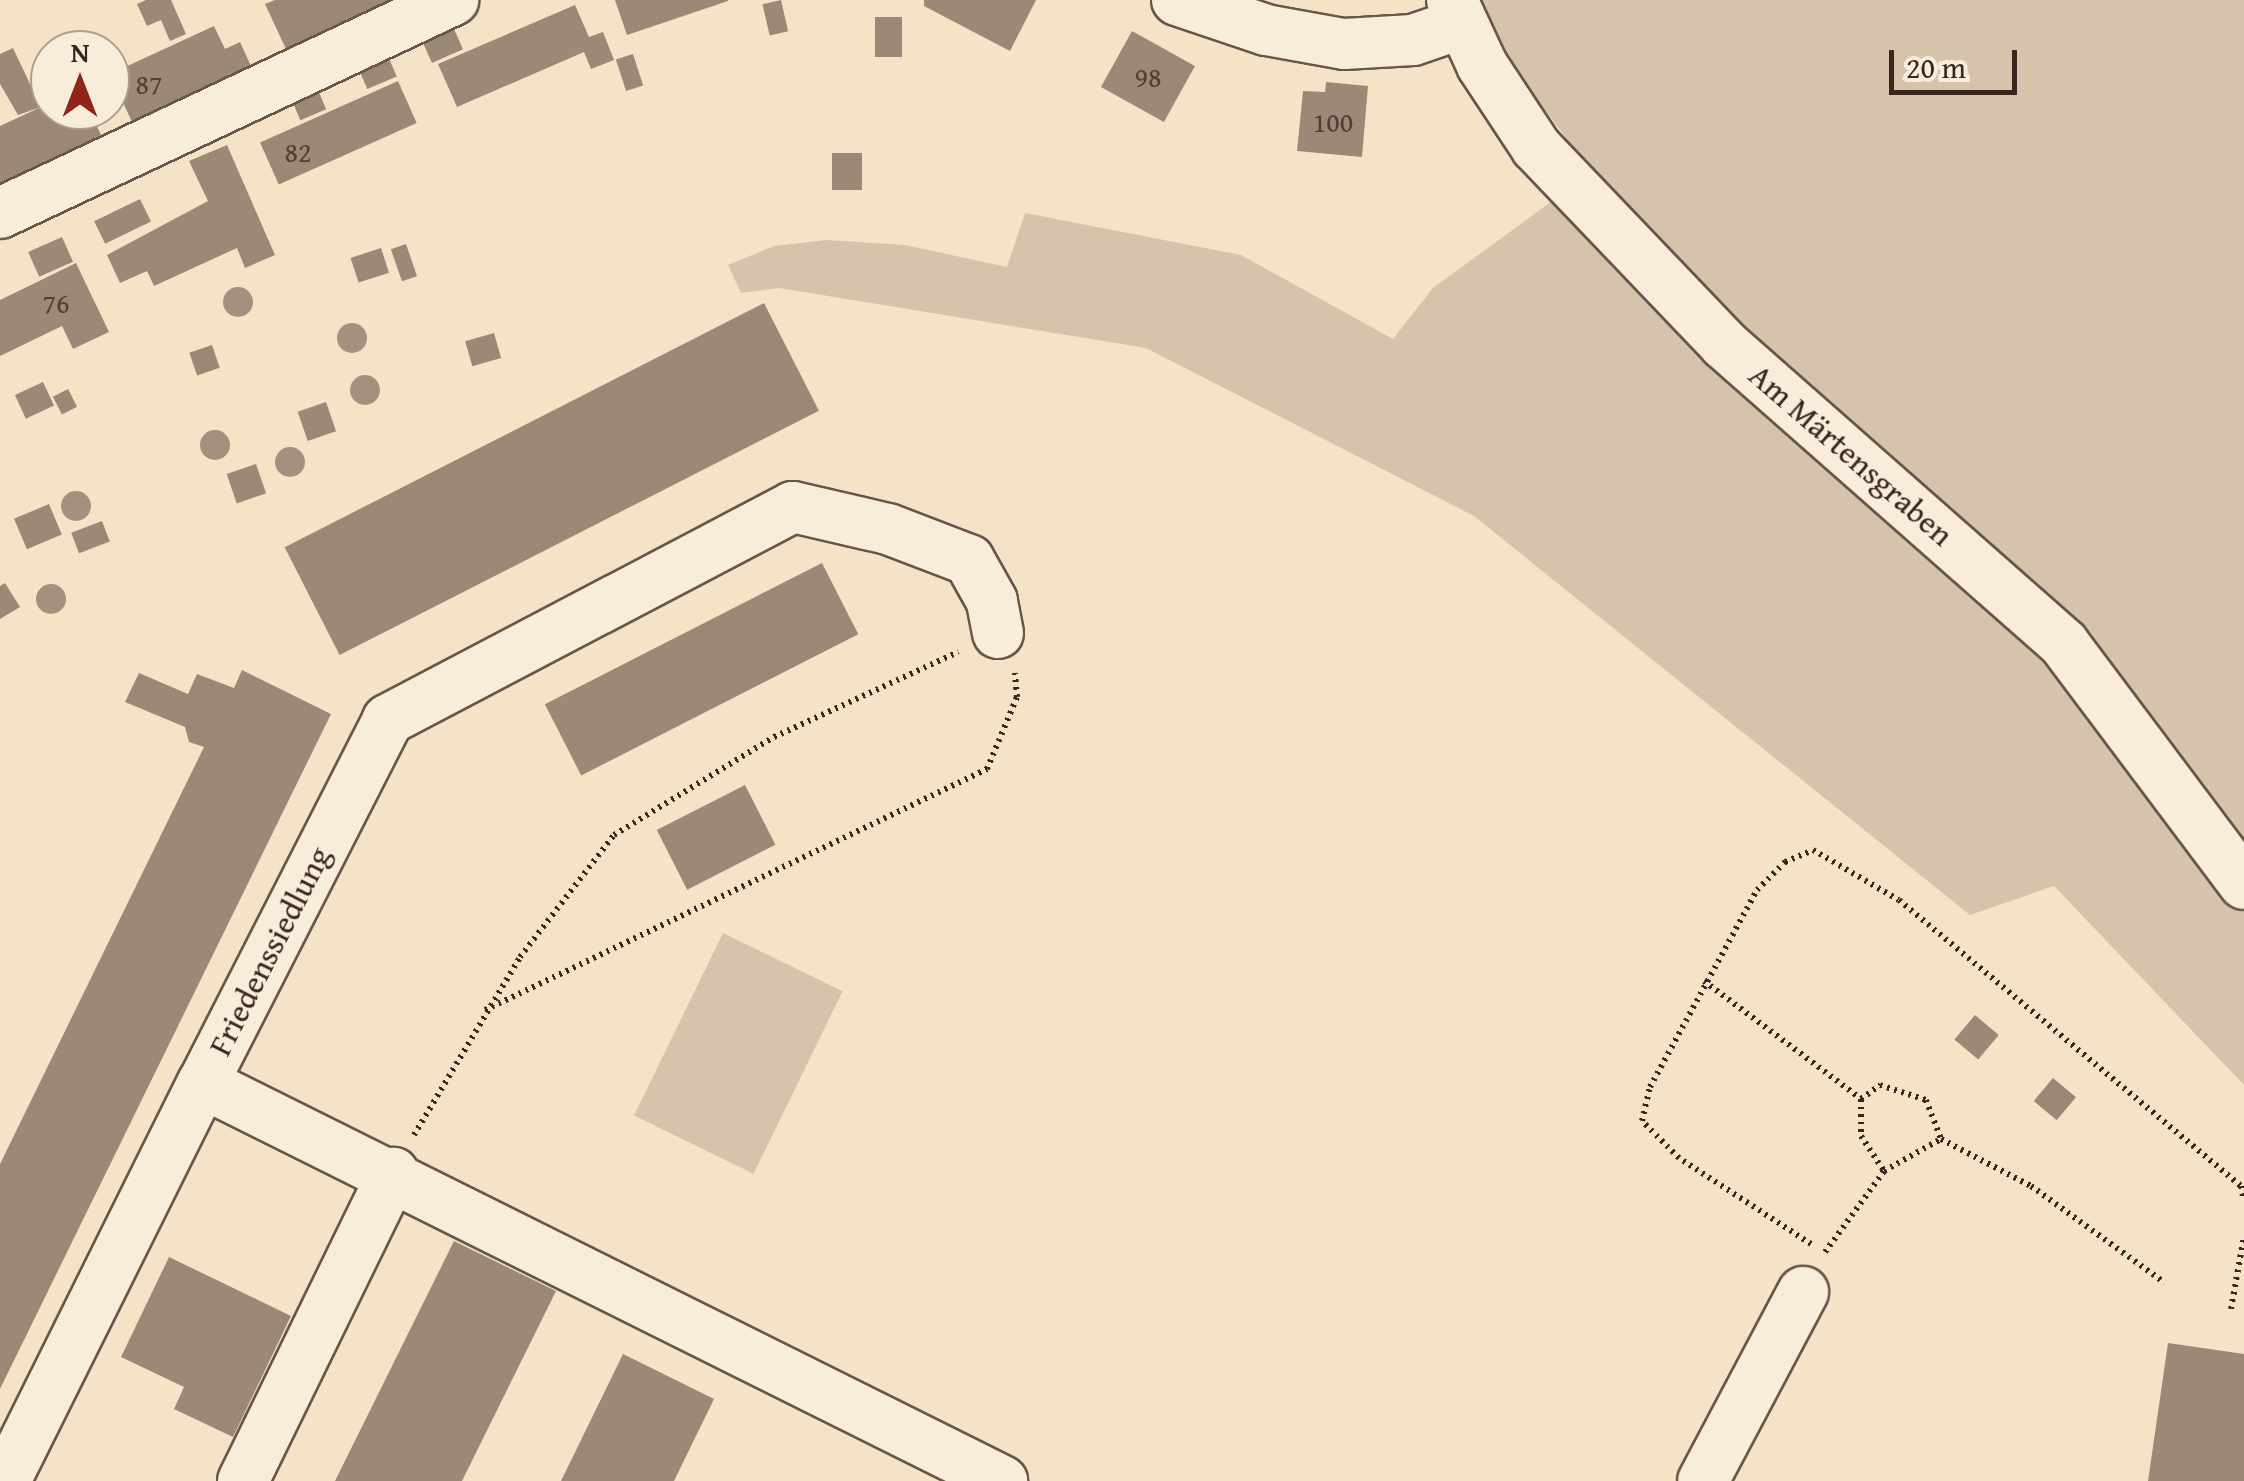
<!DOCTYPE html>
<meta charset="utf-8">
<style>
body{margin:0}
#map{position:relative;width:2244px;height:1481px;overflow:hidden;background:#f5e3c8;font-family:"Gentium Book Plus",serif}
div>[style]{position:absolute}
.green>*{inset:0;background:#d5c3ab;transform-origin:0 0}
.building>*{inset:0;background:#9b8877;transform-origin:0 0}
.path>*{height:6px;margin-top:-3px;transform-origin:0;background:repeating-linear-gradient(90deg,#3a261f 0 2.5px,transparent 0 7.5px)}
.roads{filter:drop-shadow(2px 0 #695549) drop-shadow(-2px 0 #695549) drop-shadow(0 2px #695549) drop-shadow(0 -2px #695549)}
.minor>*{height:50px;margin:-25px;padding:0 25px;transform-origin:25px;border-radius:25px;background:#f8eddb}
.trees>*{width:30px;height:30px;margin:-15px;border-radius:50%;background:#a4907e}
span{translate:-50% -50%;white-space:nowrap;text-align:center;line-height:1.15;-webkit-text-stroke:8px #f8eddb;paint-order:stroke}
.number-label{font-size:28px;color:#523e35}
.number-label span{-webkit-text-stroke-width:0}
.street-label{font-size:32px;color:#3a261f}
.north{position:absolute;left:30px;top:30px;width:100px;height:100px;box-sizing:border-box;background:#f8eddb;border:2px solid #ac9d90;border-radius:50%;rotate:0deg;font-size:28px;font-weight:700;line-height:40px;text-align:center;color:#3a261f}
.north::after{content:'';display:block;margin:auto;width:35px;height:45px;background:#8f2418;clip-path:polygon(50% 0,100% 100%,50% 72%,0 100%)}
.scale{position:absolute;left:1889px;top:50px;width:128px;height:45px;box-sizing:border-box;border:5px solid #3a261f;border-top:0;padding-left:12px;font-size:30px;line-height:35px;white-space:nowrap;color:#3a261f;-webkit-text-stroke:8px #f8eddb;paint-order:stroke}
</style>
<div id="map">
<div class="green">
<i style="clip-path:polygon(1471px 0,2244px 0,2244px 1085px,2054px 886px,1970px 915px,1474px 516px,1146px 348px,779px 288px,741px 293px,728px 265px,774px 246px,826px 240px,905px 245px,1007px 267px,1025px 213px,1241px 255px,1393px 339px,1433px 288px,1592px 172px,1481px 26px)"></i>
<i style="left:723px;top:933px;width:133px;height:203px;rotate:26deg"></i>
</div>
<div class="building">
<i style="clip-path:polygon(146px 0,171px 0,186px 34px,170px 41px,161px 20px,147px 26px,137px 4px)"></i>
<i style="clip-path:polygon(275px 0,395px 0,286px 49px,265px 4px)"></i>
<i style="clip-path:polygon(615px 0,728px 0,728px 1px,627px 35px)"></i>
<i style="left:781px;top:0;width:32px;height:19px;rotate:77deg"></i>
<i style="clip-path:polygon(924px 0,1036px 0,1010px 51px,924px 6px)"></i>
<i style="clip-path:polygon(575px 5px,589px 37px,603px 32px,614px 60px,591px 69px,584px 52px,457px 107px,438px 64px)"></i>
<i style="left:875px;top:17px;width:27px;height:40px"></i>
<i style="left:450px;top:20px;width:32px;height:34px;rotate:66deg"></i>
<i style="clip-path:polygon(214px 26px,225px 49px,240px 42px,251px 66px,132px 122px,110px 74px)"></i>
<i style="left:1132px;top:31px;width:72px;height:64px;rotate:29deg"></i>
<i style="clip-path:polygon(13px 48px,31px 86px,50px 78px,50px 110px,89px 110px,101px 135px,0 184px,0 126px,41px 107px,18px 115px,0 84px,0 54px)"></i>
<i style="left:385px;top:49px;width:30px;height:32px;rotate:67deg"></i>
<i style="left:633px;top:54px;width:33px;height:18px;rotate:72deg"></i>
<i style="left:398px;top:81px;width:46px;height:151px;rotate:66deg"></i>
<i style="clip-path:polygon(1326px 82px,1368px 86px,1362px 157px,1297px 151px,1303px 91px,1325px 92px)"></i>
<i style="left:318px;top:90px;width:21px;height:28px;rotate:67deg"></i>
<i style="clip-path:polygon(227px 145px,275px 255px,245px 268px,237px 248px,154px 286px,147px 271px,120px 283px,107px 255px,208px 201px,189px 161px)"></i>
<i style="left:832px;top:153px;width:30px;height:37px"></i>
<i style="left:140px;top:199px;width:25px;height:51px;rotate:64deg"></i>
<i style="left:62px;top:237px;width:27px;height:37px;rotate:66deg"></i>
<i style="left:406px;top:244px;width:34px;height:16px;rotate:71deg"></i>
<i style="left:381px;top:248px;width:26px;height:32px;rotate:72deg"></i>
<i style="clip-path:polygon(76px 263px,109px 332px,73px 349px,62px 326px,0 356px,0 300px)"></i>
<i style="left:764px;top:303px;width:121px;height:538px;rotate:63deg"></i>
<i style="left:494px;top:333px;width:26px;height:30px;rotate:74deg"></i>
<i style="left:212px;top:345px;width:24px;height:24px;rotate:71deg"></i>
<i style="left:43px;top:382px;width:26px;height:31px;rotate:65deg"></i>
<i style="left:68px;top:389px;width:20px;height:17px;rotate:63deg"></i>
<i style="left:326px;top:402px;width:31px;height:30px;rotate:71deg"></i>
<i style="left:256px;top:464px;width:31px;height:31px;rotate:71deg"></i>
<i style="left:49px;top:504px;width:33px;height:38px;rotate:67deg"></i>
<i style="left:102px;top:521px;width:22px;height:33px;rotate:69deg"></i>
<i style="left:822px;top:563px;width:80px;height:311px;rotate:63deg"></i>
<i style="clip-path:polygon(5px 583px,20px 607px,0 619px,0 586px)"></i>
<i style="clip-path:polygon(242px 670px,331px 714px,0 1389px,0 1164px,204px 747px,189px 742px,185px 727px,125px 702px,139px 673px,188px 694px,197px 674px,234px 688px)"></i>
<i style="left:745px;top:785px;width:67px;height:99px;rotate:63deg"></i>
<i style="left:1975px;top:1015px;width:31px;height:32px;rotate:40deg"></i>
<i style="left:2053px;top:1078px;width:30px;height:30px;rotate:40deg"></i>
<i style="clip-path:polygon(454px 1241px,556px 1291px,462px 1481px,335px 1481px)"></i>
<i style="clip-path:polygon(169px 1257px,291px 1316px,233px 1437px,174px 1409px,184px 1387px,121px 1357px)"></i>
<i style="clip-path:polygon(2168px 1343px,2244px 1354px,2244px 1481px,2148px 1481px)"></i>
<i style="clip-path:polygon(623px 1354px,714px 1399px,674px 1481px,561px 1481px)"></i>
</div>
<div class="path">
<i style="left:1704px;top:981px;width:196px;rotate:36.9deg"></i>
<i style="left:1861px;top:1099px;width:24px;rotate:-36deg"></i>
<i style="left:1880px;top:1085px;width:48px;rotate:18.1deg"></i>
<i style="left:1926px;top:1100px;width:42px;rotate:69deg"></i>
<i style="left:485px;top:1010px;width:557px;rotate:-25.64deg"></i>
<i style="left:987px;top:769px;width:78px;rotate:-67.4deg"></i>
<i style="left:1017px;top:697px;width:24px;rotate:-95deg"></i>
<i style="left:1861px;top:1099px;width:37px;rotate:90deg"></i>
<i style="left:1861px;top:1136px;width:42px;rotate:56.7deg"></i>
<i style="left:414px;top:1135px;width:207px;rotate:-59.2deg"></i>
<i style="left:520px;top:957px;width:154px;rotate:-52.4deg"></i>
<i style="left:614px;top:835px;width:188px;rotate:-31.5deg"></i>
<i style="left:774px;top:737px;width:203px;rotate:-24.8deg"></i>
<i style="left:1811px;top:1244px;width:158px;rotate:-146.9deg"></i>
<i style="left:1679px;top:1158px;width:52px;rotate:-135deg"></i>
<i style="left:1642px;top:1121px;width:35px;rotate:-77deg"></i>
<i style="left:1650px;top:1087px;width:224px;rotate:-61.5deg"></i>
<i style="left:1757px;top:890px;width:40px;rotate:-45deg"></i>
<i style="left:1785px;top:862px;width:30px;rotate:-23deg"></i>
<i style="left:1813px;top:850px;width:99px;rotate:30.2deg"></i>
<i style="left:1899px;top:900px;width:446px;rotate:39.9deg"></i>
<i style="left:2241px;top:1186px;width:15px;rotate:79deg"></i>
<i style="left:1825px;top:1252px;width:100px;rotate:-53.9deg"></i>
<i style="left:1884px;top:1171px;width:65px;rotate:-29.3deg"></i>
<i style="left:1941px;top:1139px;width:102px;rotate:27.6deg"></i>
<i style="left:2031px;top:1186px;width:165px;rotate:35.9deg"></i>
<i style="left:2231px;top:1309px;width:74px;rotate:-79.9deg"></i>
</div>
<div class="roads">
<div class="minor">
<i style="left:1177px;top:0;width:94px;rotate:18.6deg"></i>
<i style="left:1266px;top:30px;width:79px;rotate:10.2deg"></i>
<i style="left:1344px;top:44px;width:69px;rotate:-3.3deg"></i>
<i style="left:1413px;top:40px;width:50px;rotate:-18.8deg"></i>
<i style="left:1452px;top:0;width:72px;rotate:65.2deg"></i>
<i style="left:1482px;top:65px;width:98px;rotate:56.6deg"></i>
<i style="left:1536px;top:147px;width:272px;rotate:46.3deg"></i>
<i style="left:1724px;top:344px;width:453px;rotate:41.4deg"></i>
<i style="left:2064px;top:644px;width:300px;rotate:53.1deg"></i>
<i style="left:0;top:213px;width:501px;rotate:-25.18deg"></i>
<i style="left:998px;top:633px;width:33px;rotate:-101deg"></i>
<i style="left:992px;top:601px;width:47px;rotate:-119.3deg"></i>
<i style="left:969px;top:560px;width:87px;rotate:-159.1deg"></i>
<i style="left:888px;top:529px;width:98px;rotate:-167deg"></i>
<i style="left:793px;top:507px;width:458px;rotate:152.3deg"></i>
<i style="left:388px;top:720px;width:407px;rotate:117deg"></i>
<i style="left:203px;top:1083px;width:893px;rotate:26.48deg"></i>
<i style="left:5px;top:1481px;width:445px;rotate:-63.6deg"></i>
<i style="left:243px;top:1481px;width:343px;rotate:-64deg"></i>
<i style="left:1703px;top:1481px;width:214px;rotate:-62.1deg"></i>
</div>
</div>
<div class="trees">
<i style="left:238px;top:302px"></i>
<i style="left:352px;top:338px"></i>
<i style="left:365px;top:390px"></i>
<i style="left:215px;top:445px"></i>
<i style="left:290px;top:462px"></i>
<i style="left:76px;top:506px"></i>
<i style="left:51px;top:599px"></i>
</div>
<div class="number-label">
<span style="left:1148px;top:77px">98</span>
<span style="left:149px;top:84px">87</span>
<span style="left:1333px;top:122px">100</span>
<span style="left:298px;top:152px">82</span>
<span style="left:56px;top:303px">76</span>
</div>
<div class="street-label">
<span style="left:1851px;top:455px;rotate:41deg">Am Märtensgraben</span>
<span style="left:270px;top:951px;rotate:-63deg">Friedenssiedlung</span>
</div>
<div class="north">N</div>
<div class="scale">20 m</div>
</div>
